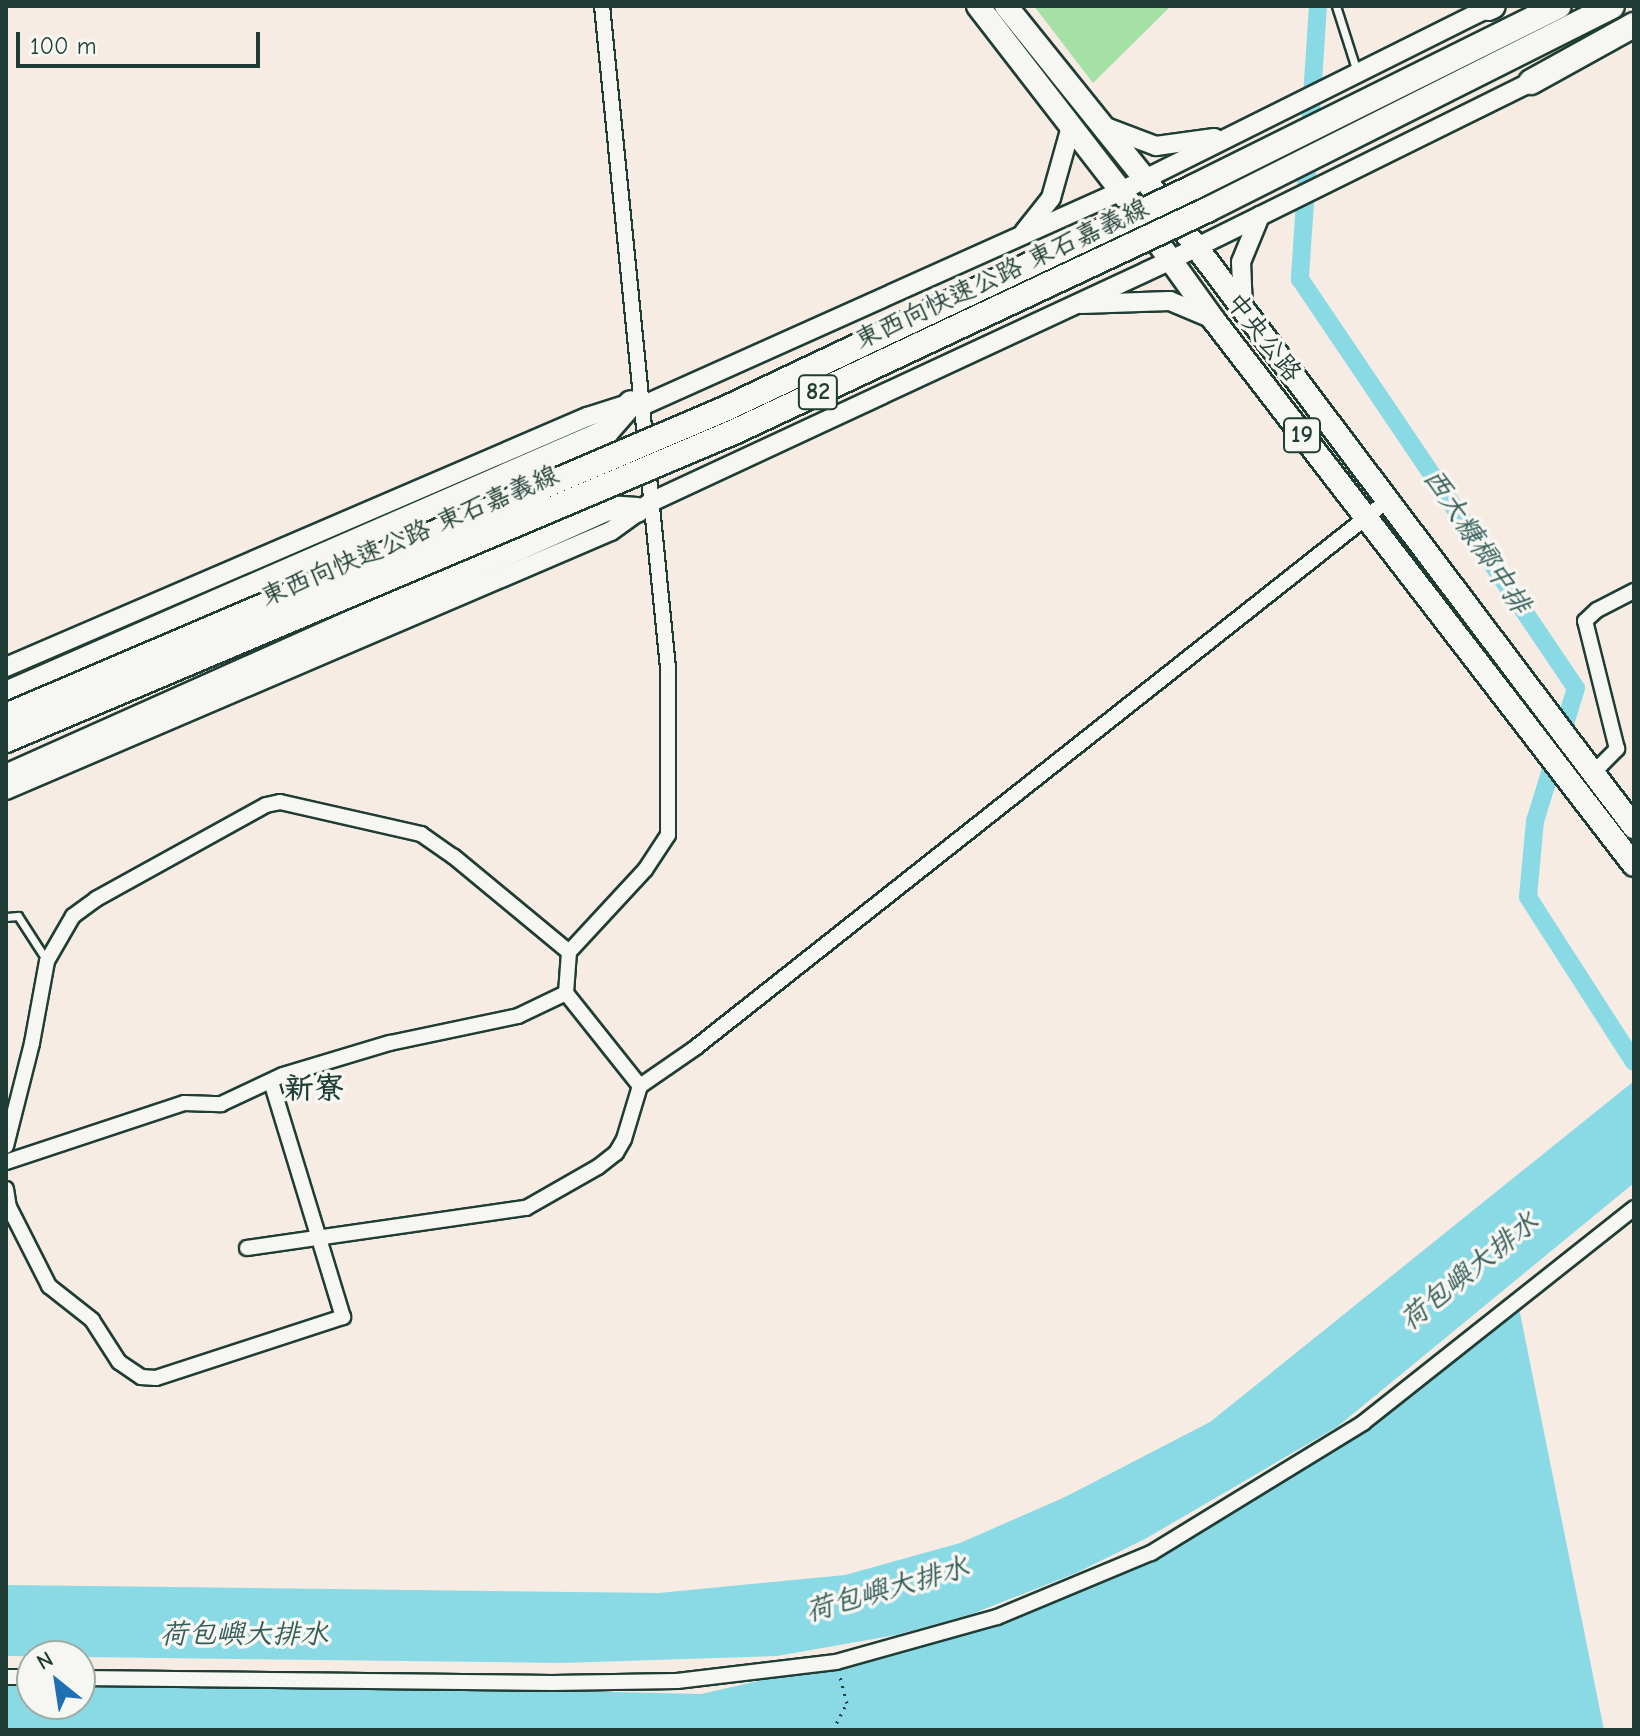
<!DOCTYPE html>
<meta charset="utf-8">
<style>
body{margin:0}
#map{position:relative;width:1640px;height:1736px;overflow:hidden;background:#f6ece3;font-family:"Comic Neue","LXGW WenKai TC",sans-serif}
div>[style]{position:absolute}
.green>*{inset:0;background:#a5e1a7}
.water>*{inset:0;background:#8adae6}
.canal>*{height:18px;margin:-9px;padding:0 9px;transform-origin:9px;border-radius:9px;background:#8adae6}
.path>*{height:3px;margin-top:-1.5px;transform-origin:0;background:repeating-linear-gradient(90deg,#1f3d34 0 2px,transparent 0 8px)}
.roads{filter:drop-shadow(2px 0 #1f3d34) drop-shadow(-2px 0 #1f3d34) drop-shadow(0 2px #1f3d34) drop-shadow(0 -2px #1f3d34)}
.service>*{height:7px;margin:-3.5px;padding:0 3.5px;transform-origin:3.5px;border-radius:3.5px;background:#f6f6f2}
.minor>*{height:14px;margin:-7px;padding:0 7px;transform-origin:7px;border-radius:7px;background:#f6f6f2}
.tertiary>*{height:18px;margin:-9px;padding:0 9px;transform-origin:9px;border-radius:9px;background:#f6f6f2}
.primary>*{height:22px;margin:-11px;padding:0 11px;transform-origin:11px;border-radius:11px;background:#f6f6f2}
.trunk>*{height:24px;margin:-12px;padding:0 12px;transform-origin:12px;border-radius:12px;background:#f6f6f2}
.bridges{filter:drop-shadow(2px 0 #1f3d34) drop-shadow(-2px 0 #1f3d34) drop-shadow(0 2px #1f3d34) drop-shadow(0 -2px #1f3d34)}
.trunk-bridge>*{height:24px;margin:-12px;padding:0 12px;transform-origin:12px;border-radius:12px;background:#f6f6f2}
span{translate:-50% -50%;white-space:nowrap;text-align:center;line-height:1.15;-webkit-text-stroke:7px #f6f6f2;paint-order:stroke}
.shield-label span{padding:2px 6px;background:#f6f6f2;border:2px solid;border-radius:6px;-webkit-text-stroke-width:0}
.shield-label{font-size:24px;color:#1f3d34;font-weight:700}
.street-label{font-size:26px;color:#1f3d34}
.water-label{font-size:28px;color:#345c58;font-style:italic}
.quarter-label{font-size:30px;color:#1f3d34;font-weight:700}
.frame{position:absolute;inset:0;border:8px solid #1f3d34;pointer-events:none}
.north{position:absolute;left:16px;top:1640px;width:80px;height:80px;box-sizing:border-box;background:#f6f6f2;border:2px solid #a0aca6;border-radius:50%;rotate:330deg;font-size:22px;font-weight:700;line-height:32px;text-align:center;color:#1f3d34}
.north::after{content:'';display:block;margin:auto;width:28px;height:36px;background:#1f6fb2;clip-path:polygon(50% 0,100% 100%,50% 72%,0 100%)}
.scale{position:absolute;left:16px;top:32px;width:244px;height:36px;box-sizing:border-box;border:4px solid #1f3d34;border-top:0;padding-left:10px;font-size:24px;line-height:28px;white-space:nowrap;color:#1f3d34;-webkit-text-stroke:6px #f6f6f2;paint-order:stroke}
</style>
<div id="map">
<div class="green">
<i style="clip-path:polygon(1034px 6px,1171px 6px,1093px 83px)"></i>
</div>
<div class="water">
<i style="clip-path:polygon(1634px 1081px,1634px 1183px,1337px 1427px,1145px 1539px,1076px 1573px,972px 1614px,896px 1635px,777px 1656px,561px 1663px,6px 1656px,6px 1585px,659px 1593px,845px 1575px,960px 1543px,1065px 1497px,1210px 1422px)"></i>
<i style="clip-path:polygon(1518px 1303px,1604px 1730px,6px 1730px,6px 1685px,32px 1685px,32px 1704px,80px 1704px,80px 1685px,305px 1685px,701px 1694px,949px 1638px,1182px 1544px,1336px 1447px)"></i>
</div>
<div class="canal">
<i style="left:1318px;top:6px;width:274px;rotate:93.8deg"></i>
<i style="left:1300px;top:279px;width:493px;rotate:56deg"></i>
<i style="left:1576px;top:688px;width:139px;rotate:107.1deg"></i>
<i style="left:1535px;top:821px;width:76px;rotate:95.3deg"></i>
<i style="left:1528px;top:897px;width:196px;rotate:57.3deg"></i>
</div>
<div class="path">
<i style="left:833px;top:1730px;width:30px;rotate:-63deg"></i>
<i style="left:847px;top:1703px;width:27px;rotate:-105deg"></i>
</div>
<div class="roads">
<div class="service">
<i style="left:1336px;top:6px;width:69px;rotate:72.3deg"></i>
<i style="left:6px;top:917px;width:12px;rotate:-5deg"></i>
<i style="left:18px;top:916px;width:54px;rotate:57.2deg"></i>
</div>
<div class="minor">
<i style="left:1594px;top:772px;width:33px;rotate:-45deg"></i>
<i style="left:1617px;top:749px;width:132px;rotate:-104deg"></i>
<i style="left:1585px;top:621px;width:16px;rotate:-43deg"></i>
<i style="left:1597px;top:610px;width:42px;rotate:-27.2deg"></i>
<i style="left:569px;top:952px;width:112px;rotate:-47.2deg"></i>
<i style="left:645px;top:870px;width:42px;rotate:-56.7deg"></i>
<i style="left:668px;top:835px;width:167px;rotate:-90deg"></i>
<i style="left:668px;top:668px;width:665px;rotate:-95.69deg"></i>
<i style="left:6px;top:1146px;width:106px;rotate:-75.8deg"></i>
<i style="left:32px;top:1043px;width:83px;rotate:-79.6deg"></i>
<i style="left:47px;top:961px;width:52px;rotate:-60deg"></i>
<i style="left:73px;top:916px;width:29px;rotate:-36deg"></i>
<i style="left:96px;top:899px;width:194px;rotate:-28.9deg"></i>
<i style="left:266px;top:805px;width:14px;rotate:-12deg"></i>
<i style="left:280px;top:802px;width:145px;rotate:12.8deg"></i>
<i style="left:421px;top:834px;width:39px;rotate:35deg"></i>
<i style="left:453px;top:856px;width:151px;rotate:39.6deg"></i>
<i style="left:569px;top:952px;width:41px;rotate:94.2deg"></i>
<i style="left:566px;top:993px;width:119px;rotate:51.5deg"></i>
<i style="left:6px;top:1162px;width:188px;rotate:-18.3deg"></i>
<i style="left:184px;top:1103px;width:37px;rotate:2deg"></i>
<i style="left:221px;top:1104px;width:68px;rotate:-25.1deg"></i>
<i style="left:283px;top:1075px;width:112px;rotate:-16.7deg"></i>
<i style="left:390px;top:1043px;width:131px;rotate:-11.9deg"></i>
<i style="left:518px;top:1016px;width:53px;rotate:-25.6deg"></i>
<i style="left:6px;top:1189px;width:18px;rotate:81deg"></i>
<i style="left:9px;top:1207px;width:89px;rotate:63.1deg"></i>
<i style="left:49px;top:1286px;width:55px;rotate:38.3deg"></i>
<i style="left:92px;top:1320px;width:50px;rotate:57.3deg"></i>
<i style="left:119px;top:1362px;width:27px;rotate:34deg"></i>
<i style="left:141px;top:1377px;width:15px;rotate:4deg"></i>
<i style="left:156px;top:1378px;width:197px;rotate:-18.1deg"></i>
<i style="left:343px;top:1317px;width:246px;rotate:-107deg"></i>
<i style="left:247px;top:1248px;width:282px;rotate:-8.2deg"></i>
<i style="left:526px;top:1208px;width:83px;rotate:-29.7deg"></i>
<i style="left:598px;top:1167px;width:23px;rotate:-38deg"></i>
<i style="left:616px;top:1153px;width:16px;rotate:-60deg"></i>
<i style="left:624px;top:1139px;width:55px;rotate:-73.2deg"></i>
<i style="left:640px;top:1086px;width:67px;rotate:-34.6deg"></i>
<i style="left:695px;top:1048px;width:882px;rotate:-38.33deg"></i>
<i style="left:6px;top:1677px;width:26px"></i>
<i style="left:80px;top:1678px;width:472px;rotate:0.6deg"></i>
<i style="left:552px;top:1683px;width:125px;rotate:-0.9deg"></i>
<i style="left:677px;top:1681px;width:160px;rotate:-6.8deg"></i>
<i style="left:836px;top:1662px;width:167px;rotate:-15.6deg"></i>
<i style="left:997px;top:1617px;width:167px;rotate:-22.6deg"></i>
<i style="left:1151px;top:1553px;width:249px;rotate:-31.5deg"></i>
<i style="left:1363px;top:1423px;width:346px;rotate:-38.4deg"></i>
</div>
<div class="tertiary">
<i style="left:1103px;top:126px;width:57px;rotate:20.7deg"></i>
<i style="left:1156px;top:146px;width:59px;rotate:-7.9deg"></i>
<i style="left:1024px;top:232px;width:43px;rotate:-51.5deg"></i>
<i style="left:1051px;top:198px;width:74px;rotate:-74.3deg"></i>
<i style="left:1081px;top:304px;width:89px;rotate:-1.9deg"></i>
<i style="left:1170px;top:301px;width:47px;rotate:22.7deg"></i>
<i style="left:1243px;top:309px;width:47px;rotate:-92.4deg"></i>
<i style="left:1241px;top:262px;width:50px;rotate:-67.6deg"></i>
<i style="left:6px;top:667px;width:633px;rotate:-23.28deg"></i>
<i style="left:587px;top:417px;width:46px;rotate:-17.7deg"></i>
<i style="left:631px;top:403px;width:13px;rotate:9deg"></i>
<i style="left:644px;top:405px;width:523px;rotate:-24.16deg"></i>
<i style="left:1121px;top:191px;width:415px;rotate:-26.5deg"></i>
<i style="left:6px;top:790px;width:658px;rotate:-23.18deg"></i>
<i style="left:611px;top:531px;width:49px;rotate:-35.9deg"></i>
<i style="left:651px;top:502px;width:571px;rotate:-24.95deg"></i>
<i style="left:1169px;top:261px;width:415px;rotate:-26.3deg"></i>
</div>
<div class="primary">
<i style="left:978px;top:6px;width:234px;rotate:52.3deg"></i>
<i style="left:1121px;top:191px;width:158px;rotate:54.3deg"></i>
<i style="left:1213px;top:319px;width:689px;rotate:52.37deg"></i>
<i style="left:1006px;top:6px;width:222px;rotate:51.2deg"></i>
<i style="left:1145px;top:179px;width:812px;rotate:52.96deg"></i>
</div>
<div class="trunk">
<i style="left:1488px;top:8px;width:5px;rotate:-22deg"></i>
<i style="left:1531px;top:82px;width:118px;rotate:-29deg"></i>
<i style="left:6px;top:694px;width:655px;rotate:-23.59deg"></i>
<i style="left:606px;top:432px;width:38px;rotate:-49deg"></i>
<i style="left:6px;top:777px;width:659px;rotate:-24.08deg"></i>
<i style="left:608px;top:508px;width:29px;rotate:4deg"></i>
</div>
</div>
<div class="bridges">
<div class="trunk-bridge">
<i style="left:6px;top:716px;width:784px;rotate:-23.13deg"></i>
<i style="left:727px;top:408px;width:517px;rotate:-25.33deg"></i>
<i style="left:1194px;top:187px;width:407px;rotate:-26.4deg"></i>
<i style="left:6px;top:740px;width:793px;rotate:-22.94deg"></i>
<i style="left:736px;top:431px;width:520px;rotate:-25.14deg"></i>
<i style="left:1207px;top:210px;width:453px;rotate:-26.7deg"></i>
</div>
</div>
<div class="shield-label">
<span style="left:818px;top:392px">82</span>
<span style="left:1302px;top:435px">19</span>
</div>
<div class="street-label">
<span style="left:1002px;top:275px;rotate:-25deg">東西向快速公路 東石嘉義線</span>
<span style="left:1263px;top:338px;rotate:52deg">中央公路</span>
<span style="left:410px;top:537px;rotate:-23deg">東西向快速公路 東石嘉義線</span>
</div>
<div class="water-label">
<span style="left:1477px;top:541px;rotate:56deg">西大糠榔中排</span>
<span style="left:1469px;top:1271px;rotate:-39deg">荷包嶼大排水</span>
<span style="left:887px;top:1589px;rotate:-16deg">荷包嶼大排水</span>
<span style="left:244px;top:1634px">荷包嶼大排水</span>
</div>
<div class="quarter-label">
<span style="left:314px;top:1089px">新寮</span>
</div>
<div class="frame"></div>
<div class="north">N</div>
<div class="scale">100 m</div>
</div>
